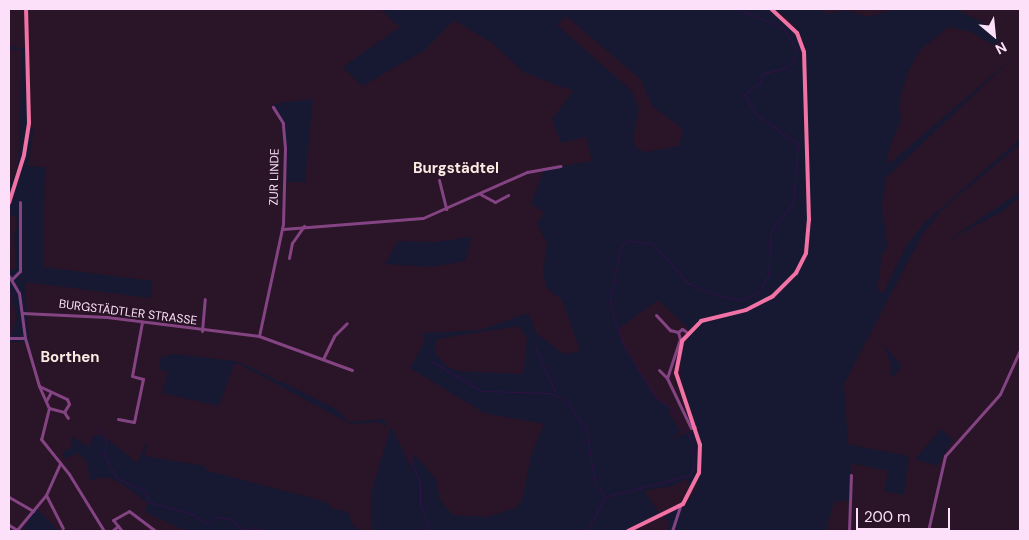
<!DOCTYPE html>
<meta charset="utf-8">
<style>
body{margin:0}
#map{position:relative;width:1029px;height:540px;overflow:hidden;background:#2a1427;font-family:"DM Sans",sans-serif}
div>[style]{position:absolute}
.green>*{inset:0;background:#171933}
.stream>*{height:1px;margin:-0.5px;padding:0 0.5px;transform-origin:0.5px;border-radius:0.5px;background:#311146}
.minor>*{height:3px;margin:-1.5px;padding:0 1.5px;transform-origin:1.5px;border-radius:1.5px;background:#844483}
.major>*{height:4px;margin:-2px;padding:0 2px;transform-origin:2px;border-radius:2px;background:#f172a4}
span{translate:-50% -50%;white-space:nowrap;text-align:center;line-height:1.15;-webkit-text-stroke:4px #2a1427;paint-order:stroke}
.street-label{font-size:12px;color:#fce0f9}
.quarter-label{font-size:15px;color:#fcebe2;font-weight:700}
.frame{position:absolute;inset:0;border:10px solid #fce0f9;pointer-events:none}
.north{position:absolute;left:969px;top:10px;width:50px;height:50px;-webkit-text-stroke:4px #2a1427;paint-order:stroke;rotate:152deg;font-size:14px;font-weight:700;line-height:20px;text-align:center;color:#fce0f9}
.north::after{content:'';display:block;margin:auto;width:18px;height:22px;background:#fce0f9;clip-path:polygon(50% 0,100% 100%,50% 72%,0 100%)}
.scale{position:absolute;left:856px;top:508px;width:94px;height:22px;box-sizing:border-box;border:2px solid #fce0f9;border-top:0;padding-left:6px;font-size:15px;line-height:18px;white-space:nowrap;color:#fce0f9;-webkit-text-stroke:4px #2a1427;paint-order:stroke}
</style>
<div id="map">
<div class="green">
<i style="clip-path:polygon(evenodd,380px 9px,768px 9px,791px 28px,799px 40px,803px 40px,791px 21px,775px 9px,824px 9px,826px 14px,846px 10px,868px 17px,894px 9px,956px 9px,984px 23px,1007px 50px,1005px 52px,971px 32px,949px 27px,920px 50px,908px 72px,899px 103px,901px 120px,887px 155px,889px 164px,1017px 54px,886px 178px,882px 207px,888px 249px,883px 251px,877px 289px,883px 293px,906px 246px,924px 223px,1020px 139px,1020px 144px,943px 209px,922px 235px,844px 384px,848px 444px,909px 456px,904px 495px,884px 491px,888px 471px,851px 463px,850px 500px,834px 502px,826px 531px,666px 531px,669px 522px,664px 517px,677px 509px,679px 513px,696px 490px,703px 451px,681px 379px,680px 352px,691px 331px,658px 300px,618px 329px,624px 346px,656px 398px,671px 408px,669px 412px,681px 432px,670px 440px,693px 430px,699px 453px,693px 488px,685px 479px,673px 486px,644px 491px,660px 514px,625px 531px,372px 531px,371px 493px,391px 426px,411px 467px,406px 496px,414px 454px,436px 479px,440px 500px,453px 515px,488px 517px,517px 507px,522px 500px,531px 455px,544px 424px,484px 413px,410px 368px,425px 341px,422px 333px,480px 330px,528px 313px,537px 334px,564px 354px,580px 351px,562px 300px,546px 287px,543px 272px,547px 243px,537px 224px,544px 212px,531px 204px,544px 169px,592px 161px,586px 137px,561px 143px,552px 119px,573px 91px,525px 73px,492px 43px,454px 20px,425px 50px,362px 86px,343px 67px,400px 27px,380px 9px,566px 16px,640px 79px,653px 107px,683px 129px,679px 146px,644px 152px,636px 148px,633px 140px,639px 109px,632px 91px,557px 25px,566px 16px,380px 9px,519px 326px,527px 339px,523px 374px,460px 371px,449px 368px,435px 354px,437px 339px,519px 326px)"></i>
<i style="clip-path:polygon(9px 46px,27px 49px,27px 128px,34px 130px,28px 166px,45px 167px,43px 267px,153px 281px,150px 298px,25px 282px,29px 342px,9px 342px,17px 318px,9px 283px,9px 270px,16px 268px,14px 236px,17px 225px,16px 216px,9px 215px,9px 188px,18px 166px,22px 50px,9px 49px)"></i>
<i style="clip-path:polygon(313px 99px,305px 182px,287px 182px,284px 123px,273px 104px)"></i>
<i style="clip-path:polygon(1020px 192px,1020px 197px,1003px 211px,947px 241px)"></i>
<i style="clip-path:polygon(472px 237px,465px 261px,431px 267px,385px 264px,398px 241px,434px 242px)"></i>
<i style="clip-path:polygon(882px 343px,901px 365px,895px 376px,890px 374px,891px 363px)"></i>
<i style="clip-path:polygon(174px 354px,235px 361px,244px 364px,300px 391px,336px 409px,349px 422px,384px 419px,388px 427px,379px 422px,351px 424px,239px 364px,234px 364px,219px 406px,162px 393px,168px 372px,159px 369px,161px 357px)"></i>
<i style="clip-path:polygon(941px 429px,953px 440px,937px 466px,915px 459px)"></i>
<i style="clip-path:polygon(101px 434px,137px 463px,145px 446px,142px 441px,147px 445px,144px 456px,205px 466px,205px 470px,327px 502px,331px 508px,348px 512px,353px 526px,363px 531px,186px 531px,145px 512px,147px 503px,121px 483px,107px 477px,90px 480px,87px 462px,79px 453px,63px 459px,64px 451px,72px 447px,71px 436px,89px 447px,93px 437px)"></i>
<i style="clip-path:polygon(36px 508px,57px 529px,62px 531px,22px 531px)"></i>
</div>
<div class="stream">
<i style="left:535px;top:347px;width:51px;rotate:65.9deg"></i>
<i style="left:431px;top:361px;width:59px;rotate:30.5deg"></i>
<i style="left:482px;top:391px;width:67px;rotate:1.7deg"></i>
<i style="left:549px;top:393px;width:17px;rotate:24deg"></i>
<i style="left:565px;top:400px;width:36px;rotate:54deg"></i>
<i style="left:586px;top:429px;width:56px;rotate:80.7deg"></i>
<i style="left:595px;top:484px;width:16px;rotate:52deg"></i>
<i style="left:98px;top:428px;width:14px;rotate:56deg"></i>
<i style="left:106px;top:440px;width:15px;rotate:98deg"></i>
<i style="left:104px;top:455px;width:26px;rotate:61deg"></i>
<i style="left:117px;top:478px;width:31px;rotate:25deg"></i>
<i style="left:145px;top:491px;width:12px;rotate:70deg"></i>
<i style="left:149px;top:502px;width:45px;rotate:15.6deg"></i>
<i style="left:192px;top:514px;width:19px;rotate:32deg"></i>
<i style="left:208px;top:524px;width:10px;rotate:-45deg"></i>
<i style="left:215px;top:517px;width:16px;rotate:7deg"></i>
<i style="left:231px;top:519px;width:16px;rotate:43deg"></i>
<i style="left:243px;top:530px;width:12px;rotate:-14deg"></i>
<i style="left:255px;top:527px;width:12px;rotate:20deg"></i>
<i style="left:407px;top:450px;width:35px;rotate:68deg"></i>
<i style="left:420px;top:483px;width:20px;rotate:90deg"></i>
<i style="left:420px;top:503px;width:29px;rotate:72deg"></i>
<i style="left:587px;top:531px;width:38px;rotate:-62deg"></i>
<i style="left:605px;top:497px;width:88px;rotate:-14.5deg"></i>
<i style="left:690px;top:475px;width:11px;rotate:-68deg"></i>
<i style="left:694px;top:465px;width:28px;rotate:-98deg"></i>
<i style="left:690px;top:437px;width:35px;rotate:-123deg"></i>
<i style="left:671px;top:408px;width:18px;rotate:-146deg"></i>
<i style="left:656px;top:398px;width:61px;rotate:-121.6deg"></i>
<i style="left:624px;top:346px;width:29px;rotate:-110deg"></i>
<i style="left:614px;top:319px;width:17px;rotate:-103deg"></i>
<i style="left:610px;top:302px;width:53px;rotate:-79.1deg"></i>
<i style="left:620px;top:250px;width:12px;rotate:-59deg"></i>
<i style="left:626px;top:240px;width:27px;rotate:8deg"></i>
<i style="left:653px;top:244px;width:52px;rotate:48.1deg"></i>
<i style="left:688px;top:283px;width:35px;rotate:22deg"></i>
<i style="left:720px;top:296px;width:22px;rotate:10deg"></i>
<i style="left:742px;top:300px;width:17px;rotate:-24deg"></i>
<i style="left:758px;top:293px;width:20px;rotate:-60deg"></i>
<i style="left:768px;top:276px;width:45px;rotate:-86.2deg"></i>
<i style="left:771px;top:231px;width:36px;rotate:-52deg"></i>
<i style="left:793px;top:203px;width:59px;rotate:-85.2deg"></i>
<i style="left:798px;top:144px;width:50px;rotate:-144.7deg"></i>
<i style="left:757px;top:115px;width:24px;rotate:-123deg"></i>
<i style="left:744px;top:95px;width:21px;rotate:-39deg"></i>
<i style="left:760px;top:82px;width:8px;rotate:-83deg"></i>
<i style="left:761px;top:74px;width:25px;rotate:-14deg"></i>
<i style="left:785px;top:68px;width:12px;rotate:-42deg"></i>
<i style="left:794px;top:60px;width:12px;rotate:-81deg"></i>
<i style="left:796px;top:48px;width:24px;rotate:-123deg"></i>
<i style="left:783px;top:28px;width:49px;rotate:-157.1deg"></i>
</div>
<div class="minor">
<i style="left:439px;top:180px;width:30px;rotate:76deg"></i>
<i style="left:480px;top:194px;width:17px;rotate:28deg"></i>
<i style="left:495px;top:202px;width:15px;rotate:-28deg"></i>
<i style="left:283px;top:229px;width:140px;rotate:-4.5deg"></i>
<i style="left:423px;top:218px;width:114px;rotate:-23.9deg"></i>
<i style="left:527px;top:172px;width:34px;rotate:-10deg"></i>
<i style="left:289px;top:258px;width:15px;rotate:-79deg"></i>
<i style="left:292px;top:243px;width:21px;rotate:-55deg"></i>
<i style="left:9px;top:276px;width:20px;rotate:60deg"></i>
<i style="left:19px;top:293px;width:45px;rotate:82.4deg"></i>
<i style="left:25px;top:338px;width:50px;rotate:73.7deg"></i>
<i style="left:39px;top:386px;width:24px;rotate:66deg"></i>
<i style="left:49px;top:408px;width:16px;rotate:15deg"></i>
<i style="left:12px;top:279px;width:11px;rotate:-45deg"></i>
<i style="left:20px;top:271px;width:69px;rotate:-90deg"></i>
<i style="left:22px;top:313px;width:85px;rotate:2.7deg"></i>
<i style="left:107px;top:317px;width:153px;rotate:7.1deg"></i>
<i style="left:259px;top:336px;width:99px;rotate:20.1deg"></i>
<i style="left:656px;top:315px;width:21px;rotate:47deg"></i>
<i style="left:670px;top:330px;width:8px;rotate:14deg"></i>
<i style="left:202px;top:331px;width:32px;rotate:-85deg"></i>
<i style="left:688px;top:333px;width:7px;rotate:-146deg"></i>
<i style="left:682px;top:329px;width:5px;rotate:143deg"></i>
<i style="left:678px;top:332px;width:7px;rotate:74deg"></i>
<i style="left:680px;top:339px;width:41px;rotate:108.4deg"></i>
<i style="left:667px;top:378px;width:55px;rotate:64.4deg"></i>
<i style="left:691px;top:428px;width:4px;rotate:-14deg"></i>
<i style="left:259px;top:336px;width:115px;rotate:-77.9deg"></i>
<i style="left:283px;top:224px;width:76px;rotate:-88.5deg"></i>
<i style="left:285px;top:148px;width:25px;rotate:-95deg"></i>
<i style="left:283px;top:123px;width:19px;rotate:-122deg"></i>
<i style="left:9px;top:338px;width:16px"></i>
<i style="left:323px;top:359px;width:25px;rotate:-64deg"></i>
<i style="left:334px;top:336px;width:18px;rotate:-45deg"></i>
<i style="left:659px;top:370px;width:11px;rotate:45deg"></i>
<i style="left:39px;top:386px;width:31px;rotate:25deg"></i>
<i style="left:67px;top:399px;width:5px;rotate:68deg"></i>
<i style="left:69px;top:404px;width:9px;rotate:122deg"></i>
<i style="left:46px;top:401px;width:10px;rotate:-61deg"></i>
<i style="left:49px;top:408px;width:32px;rotate:104deg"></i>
<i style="left:41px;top:439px;width:45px;rotate:51.3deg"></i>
<i style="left:69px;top:474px;width:67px;rotate:58.4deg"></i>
<i style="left:64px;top:412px;width:7px;rotate:56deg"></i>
<i style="left:118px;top:419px;width:16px;rotate:11deg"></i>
<i style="left:134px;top:422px;width:44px;rotate:-78.2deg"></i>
<i style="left:143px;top:379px;width:11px;rotate:-165deg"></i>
<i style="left:132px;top:376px;width:55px;rotate:-79.5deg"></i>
<i style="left:46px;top:495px;width:37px;rotate:63deg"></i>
<i style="left:9px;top:497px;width:28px;rotate:30deg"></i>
<i style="left:9px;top:525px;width:9px;rotate:32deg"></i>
<i style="left:16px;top:531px;width:47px;rotate:-50.2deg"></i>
<i style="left:46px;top:495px;width:35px;rotate:-66deg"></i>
<i style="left:112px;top:531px;width:8px;rotate:-40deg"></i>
<i style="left:122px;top:531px;width:14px;rotate:-129deg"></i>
<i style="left:113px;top:520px;width:18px;rotate:-29deg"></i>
<i style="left:129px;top:511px;width:34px;rotate:37deg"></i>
<i style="left:672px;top:531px;width:26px;rotate:-72deg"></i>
<i style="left:849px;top:531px;width:56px;rotate:-88deg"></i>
<i style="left:928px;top:531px;width:77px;rotate:-77.2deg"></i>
<i style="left:945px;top:456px;width:83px;rotate:-48.4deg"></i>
<i style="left:1000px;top:394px;width:48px;rotate:-65.6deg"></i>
</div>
<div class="major">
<i style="left:9px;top:203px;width:50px;rotate:-72.6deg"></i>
<i style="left:24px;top:155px;width:33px;rotate:-81deg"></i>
<i style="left:29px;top:122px;width:113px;rotate:-91.5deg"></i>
<i style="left:628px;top:531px;width:61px;rotate:-26.1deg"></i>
<i style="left:683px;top:504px;width:35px;rotate:-63deg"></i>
<i style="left:699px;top:473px;width:28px;rotate:-88deg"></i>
<i style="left:700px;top:445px;width:76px;rotate:-108.4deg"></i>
<i style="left:676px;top:373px;width:33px;rotate:-79deg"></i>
<i style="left:682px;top:341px;width:28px;rotate:-46deg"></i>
<i style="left:701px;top:321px;width:46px;rotate:-13.7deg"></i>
<i style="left:746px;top:310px;width:30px;rotate:-27deg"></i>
<i style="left:773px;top:296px;width:33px;rotate:-45deg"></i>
<i style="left:796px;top:273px;width:22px;rotate:-63deg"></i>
<i style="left:806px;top:253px;width:33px;rotate:-85deg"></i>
<i style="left:809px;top:220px;width:168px;rotate:-91.7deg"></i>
<i style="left:804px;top:52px;width:20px;rotate:-110deg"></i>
<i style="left:797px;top:33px;width:35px;rotate:-137deg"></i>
</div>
<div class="street-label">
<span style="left:275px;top:177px;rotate:-89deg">ZUR LINDE</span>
<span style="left:128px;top:313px;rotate:7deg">BURGSTÄDTLER STRASSE</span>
</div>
<div class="quarter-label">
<span style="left:456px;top:169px">Burgstädtel</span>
<span style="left:70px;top:358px">Borthen</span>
</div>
<div class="frame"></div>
<div class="north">N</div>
<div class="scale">200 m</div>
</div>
